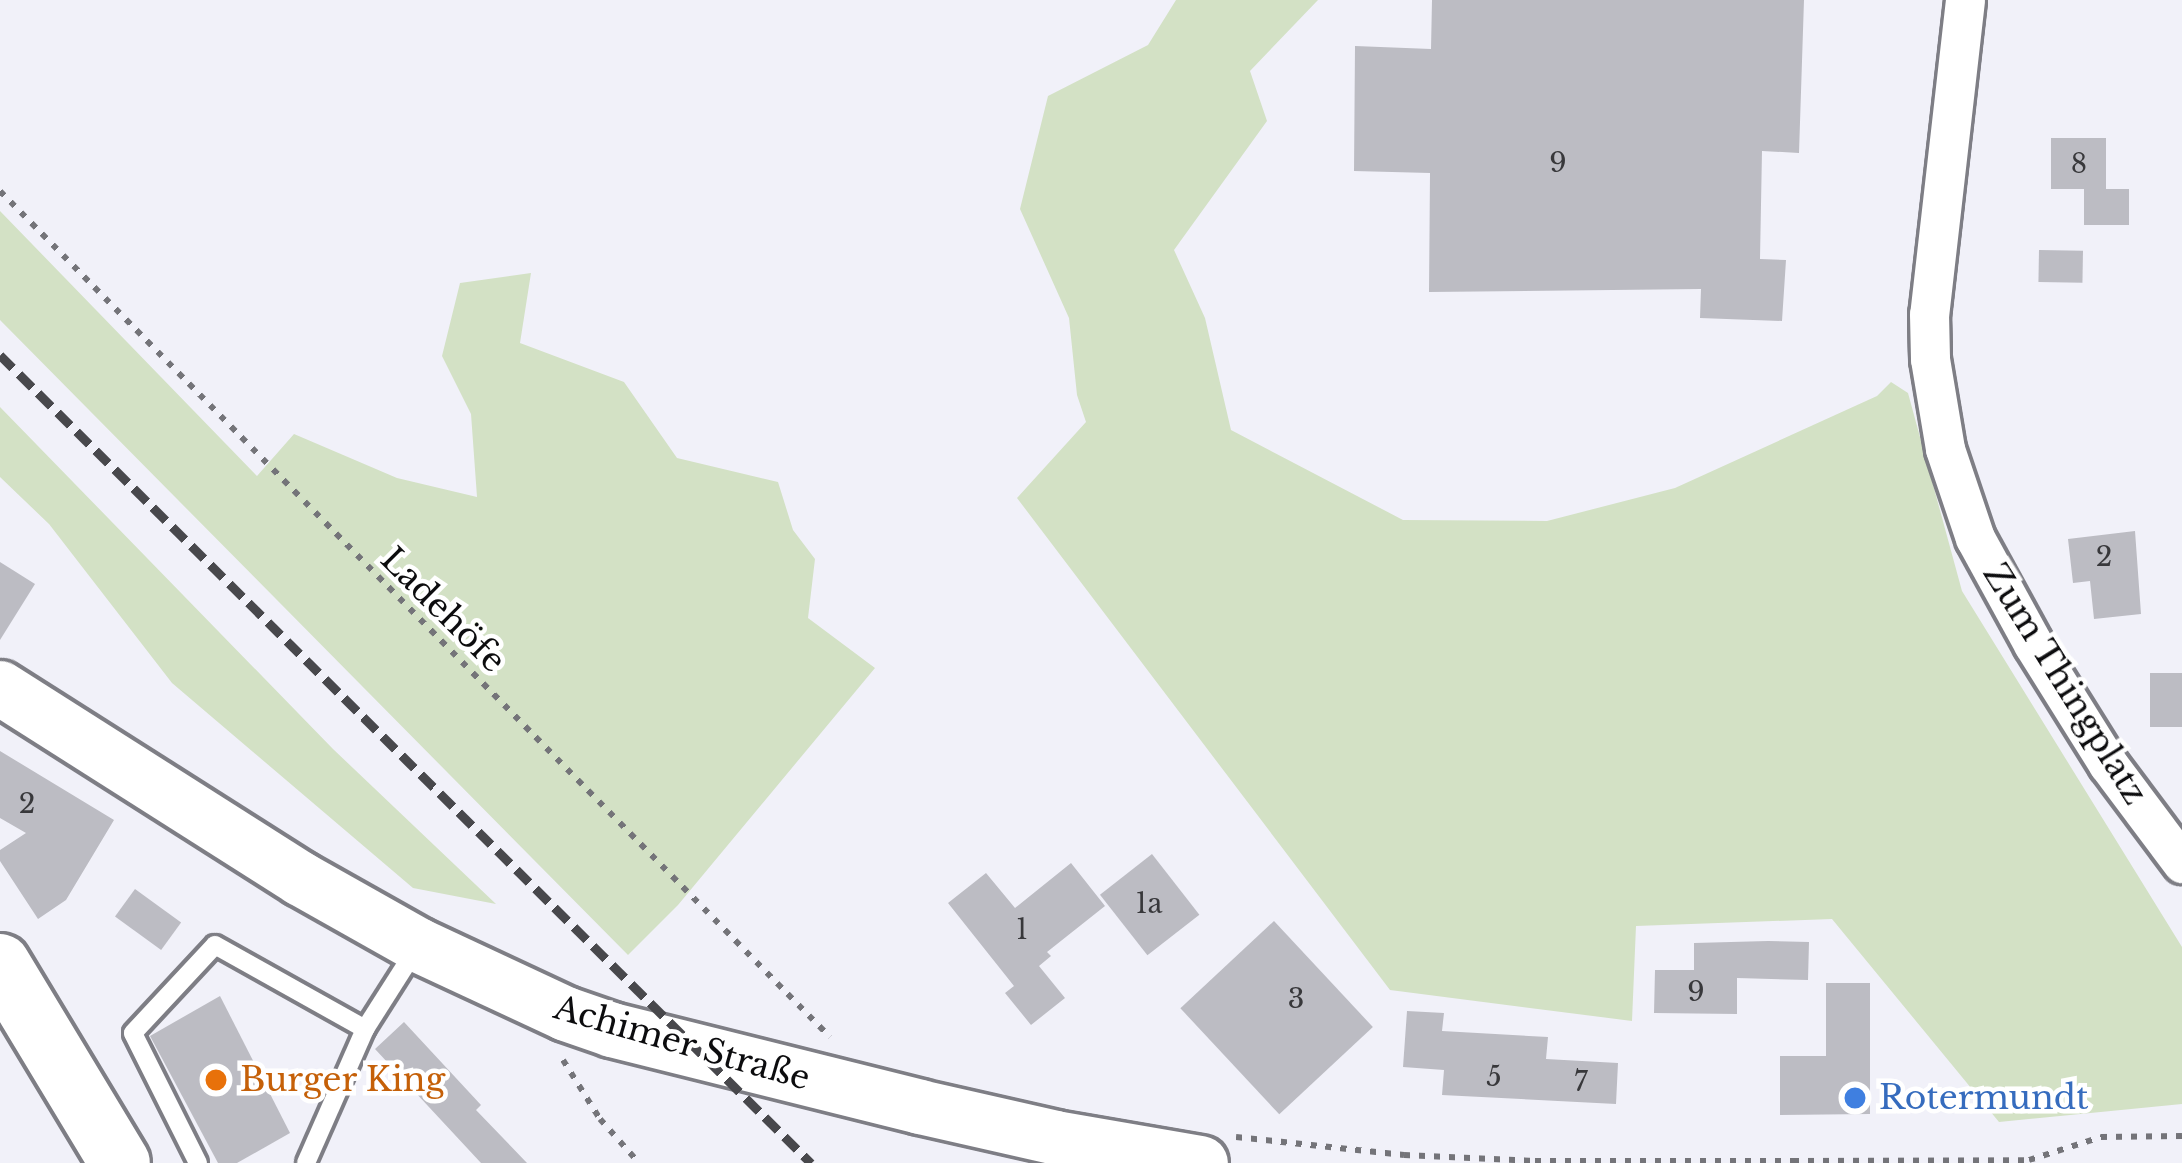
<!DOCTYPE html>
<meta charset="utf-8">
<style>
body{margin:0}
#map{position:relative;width:2182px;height:1163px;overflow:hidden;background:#f1f1f9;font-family:"Libre Baskerville",serif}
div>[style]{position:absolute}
.green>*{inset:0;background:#d3e1c5}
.building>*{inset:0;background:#bcbcc3;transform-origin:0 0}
.path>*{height:6px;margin-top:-3px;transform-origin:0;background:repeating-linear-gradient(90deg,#747479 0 6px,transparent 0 15px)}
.roads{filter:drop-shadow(3px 0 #7e7e85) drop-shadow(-3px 0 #7e7e85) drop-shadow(0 3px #7e7e85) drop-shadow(0 -3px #7e7e85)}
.lane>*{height:18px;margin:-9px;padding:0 9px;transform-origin:9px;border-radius:9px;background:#fff}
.street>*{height:39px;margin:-19.5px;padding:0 19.5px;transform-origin:19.5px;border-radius:19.5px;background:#fff}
.secondary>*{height:54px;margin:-27px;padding:0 27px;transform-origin:27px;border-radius:27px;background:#fff}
.primary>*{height:60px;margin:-30px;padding:0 30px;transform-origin:30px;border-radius:30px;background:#fff}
.rail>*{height:9px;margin-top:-4.5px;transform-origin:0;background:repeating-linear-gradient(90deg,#48484c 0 18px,transparent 0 27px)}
.dots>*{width:33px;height:33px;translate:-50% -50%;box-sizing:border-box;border:6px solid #fff;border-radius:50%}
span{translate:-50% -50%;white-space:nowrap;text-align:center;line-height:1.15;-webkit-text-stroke:9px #fff;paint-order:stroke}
.number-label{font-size:27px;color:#38383b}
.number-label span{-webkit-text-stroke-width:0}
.street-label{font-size:33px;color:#0c0c0e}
.food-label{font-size:33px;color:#c56008}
.left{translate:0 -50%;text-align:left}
.shop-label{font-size:33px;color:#366cbe}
</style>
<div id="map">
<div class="green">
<i style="clip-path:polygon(1176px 0,1318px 0,1250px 71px,1267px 121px,1174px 250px,1205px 318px,1231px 430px,1403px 520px,1547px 521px,1675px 488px,1877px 396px,1891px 382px,1908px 393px,1962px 591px,2182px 947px,2182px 1104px,1999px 1122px,1832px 919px,1636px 926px,1632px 1021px,1390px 990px,1017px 498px,1086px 422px,1077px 395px,1069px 318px,1020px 209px,1048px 96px,1148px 45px)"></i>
<i style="clip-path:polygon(0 211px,257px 476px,294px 434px,397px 478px,477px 497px,471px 414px,442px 356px,460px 283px,531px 273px,520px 343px,624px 382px,677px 458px,778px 482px,793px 530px,815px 559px,808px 618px,875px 668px,678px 905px,628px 955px,0 320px)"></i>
<i style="clip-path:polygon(0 407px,333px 749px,496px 904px,413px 888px,172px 683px,49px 524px,0 477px)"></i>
</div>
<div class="building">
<i style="clip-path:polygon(1432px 0,1804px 0,1799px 153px,1762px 151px,1760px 259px,1786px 260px,1782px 321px,1700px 318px,1701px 289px,1429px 292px,1430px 173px,1354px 171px,1355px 46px,1431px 49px)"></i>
<i style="left:2051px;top:138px;width:55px;height:51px"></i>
<i style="left:2084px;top:189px;width:45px;height:36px"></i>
<i style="left:2039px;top:250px;width:44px;height:32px;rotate:1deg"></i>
<i style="clip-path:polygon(2135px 531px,2141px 614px,2094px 619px,2090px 581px,2073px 583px,2068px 539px)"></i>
<i style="clip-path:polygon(0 562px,35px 584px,0 640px)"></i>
<i style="left:2150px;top:673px;width:32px;height:54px"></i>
<i style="clip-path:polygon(0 751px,114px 820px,66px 900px,38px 919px,0 861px,0 850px,26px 833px,0 818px)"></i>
<i style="left:1152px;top:854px;width:77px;height:66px;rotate:52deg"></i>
<i style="clip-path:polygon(1071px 863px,1105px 906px,1047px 952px,1051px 956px,1039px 966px,1065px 998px,1031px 1025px,1005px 993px,1014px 986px,948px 903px,986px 873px,1015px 908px)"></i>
<i style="left:135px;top:889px;width:57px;height:34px;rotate:36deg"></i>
<i style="left:1274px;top:921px;width:145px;height:128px;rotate:47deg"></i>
<i style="clip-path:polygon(1768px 941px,1809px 942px,1808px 980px,1737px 978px,1737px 1014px,1654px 1013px,1655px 970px,1694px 970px,1694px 943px)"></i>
<i style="clip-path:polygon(1826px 983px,1870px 983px,1870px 1114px,1780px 1115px,1780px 1056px,1826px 1056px)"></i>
<i style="clip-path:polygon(220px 996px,290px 1133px,237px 1163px,218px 1163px,150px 1036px)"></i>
<i style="clip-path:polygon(1407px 1011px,1444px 1013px,1442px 1031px,1548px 1037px,1546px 1059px,1618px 1063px,1616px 1104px,1442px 1095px,1444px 1070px,1403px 1067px)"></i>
<i style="clip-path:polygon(404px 1022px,481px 1105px,476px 1110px,527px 1163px,481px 1163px,375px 1049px)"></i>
</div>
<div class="path">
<i style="left:0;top:191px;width:1185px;rotate:45.55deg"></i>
<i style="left:563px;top:1060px;width:70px;rotate:57.9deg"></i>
<i style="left:600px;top:1119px;width:59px;rotate:48.4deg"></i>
<i style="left:1236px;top:1137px;width:169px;rotate:6.1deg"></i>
<i style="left:1404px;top:1155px;width:131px;rotate:2.6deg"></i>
<i style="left:1535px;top:1161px;width:258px"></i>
<i style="left:1793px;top:1161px;width:236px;rotate:-0.2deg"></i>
<i style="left:2029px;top:1160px;width:76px;rotate:-17.7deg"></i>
<i style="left:2101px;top:1137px;width:81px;rotate:-0.7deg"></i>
</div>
<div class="roads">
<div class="lane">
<i style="left:198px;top:1163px;width:145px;rotate:-116.6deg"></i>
<i style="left:133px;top:1033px;width:120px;rotate:-47deg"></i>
<i style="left:215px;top:945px;width:172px;rotate:29.2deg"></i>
<i style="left:306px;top:1163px;width:146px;rotate:-66.2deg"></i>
<i style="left:365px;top:1029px;width:95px;rotate:-57.5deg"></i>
</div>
<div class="street">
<i style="left:1965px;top:0;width:316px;rotate:96.5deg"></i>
<i style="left:1929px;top:314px;width:45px;rotate:88.7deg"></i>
<i style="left:1930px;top:359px;width:91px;rotate:80.5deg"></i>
<i style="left:1945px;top:449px;width:94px;rotate:71.4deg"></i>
<i style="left:1975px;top:538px;width:121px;rotate:61.3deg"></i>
<i style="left:2033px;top:644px;width:142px;rotate:58deg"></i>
<i style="left:2108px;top:764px;width:124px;rotate:53.2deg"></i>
</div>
<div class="secondary">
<i style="left:0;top:688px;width:356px;rotate:32.4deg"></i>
<i style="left:301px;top:879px;width:134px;rotate:29.4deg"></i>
<i style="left:418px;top:945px;width:163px;rotate:25deg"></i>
<i style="left:566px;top:1014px;width:49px;rotate:19.2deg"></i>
<i style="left:612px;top:1030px;width:317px;rotate:14deg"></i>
<i style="left:920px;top:1107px;width:139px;rotate:12.8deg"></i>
<i style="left:1056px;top:1138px;width:147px;rotate:9.8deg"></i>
</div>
<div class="primary">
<i style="left:0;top:964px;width:232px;rotate:58.9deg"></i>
</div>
</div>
<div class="rail">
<i style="left:0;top:355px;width:1145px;rotate:44.89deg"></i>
</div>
<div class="dots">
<i style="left:216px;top:1080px;background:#e8710a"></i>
<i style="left:1855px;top:1098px;background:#3f7fe0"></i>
</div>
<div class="number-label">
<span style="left:1558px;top:163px">9</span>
<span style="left:2079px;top:164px">8</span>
<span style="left:2104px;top:557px">2</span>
<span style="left:27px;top:804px">2</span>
<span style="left:1149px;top:904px">1a</span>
<span style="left:1022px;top:930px">1</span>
<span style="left:1696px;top:992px">9</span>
<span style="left:1296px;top:999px">3</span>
<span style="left:1494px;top:1077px">5</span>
<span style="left:1581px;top:1082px">7</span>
</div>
<div class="street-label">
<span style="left:443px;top:610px;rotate:45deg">Ladehöfe</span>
<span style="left:2065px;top:684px;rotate:58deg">Zum Thingplatz</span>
<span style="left:682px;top:1043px;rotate:16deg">Achimer Straße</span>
</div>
<div class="food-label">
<span class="left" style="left:240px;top:1080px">Burger King</span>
</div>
<div class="shop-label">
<span class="left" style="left:1879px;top:1098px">Rotermundt</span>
</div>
</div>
